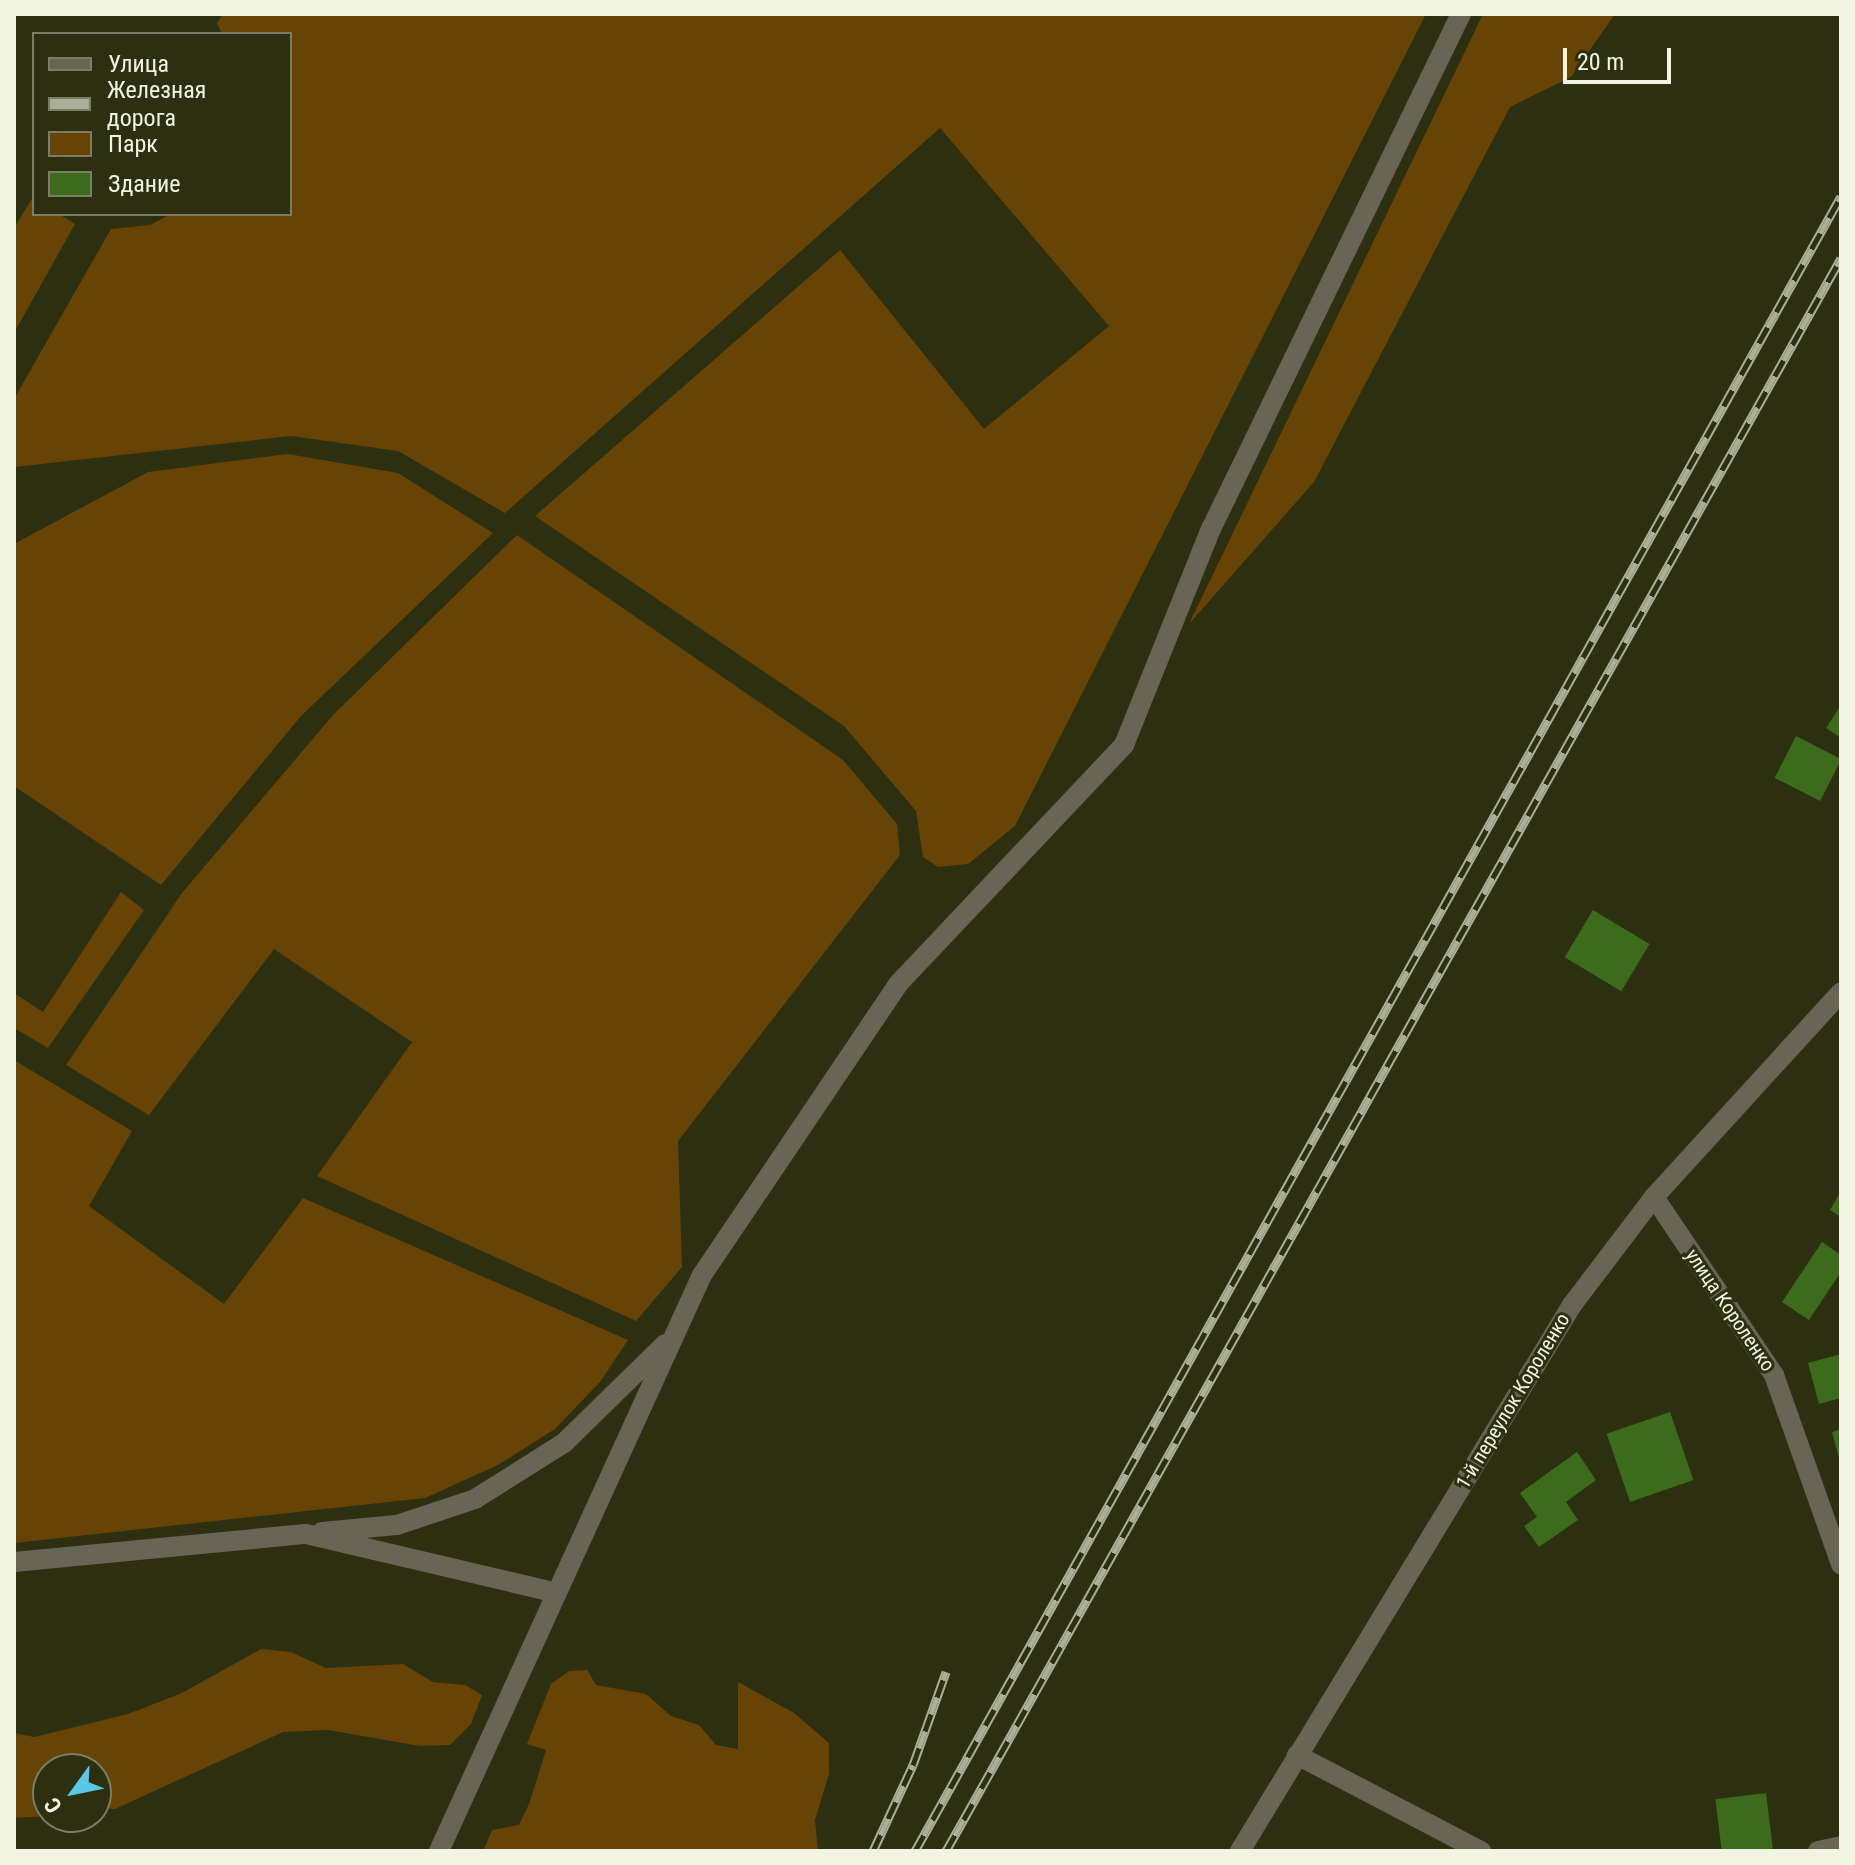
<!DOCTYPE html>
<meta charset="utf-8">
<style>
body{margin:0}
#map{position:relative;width:1855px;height:1865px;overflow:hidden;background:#2c3010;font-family:"Roboto Condensed",sans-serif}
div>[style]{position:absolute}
.green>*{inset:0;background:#674306}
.building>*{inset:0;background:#3c6b1b;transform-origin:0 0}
.minor>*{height:20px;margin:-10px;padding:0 10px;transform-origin:10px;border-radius:10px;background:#686456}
.rail>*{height:9px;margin-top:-4.5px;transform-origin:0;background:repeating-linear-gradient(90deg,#2c3010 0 18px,#acaf98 0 36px);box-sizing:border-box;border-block:2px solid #acaf98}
span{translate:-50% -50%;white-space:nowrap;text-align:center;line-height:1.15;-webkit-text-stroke:6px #2c3010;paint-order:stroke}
.street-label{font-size:20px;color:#f1f4e2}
.frame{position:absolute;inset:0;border:16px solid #f1f4e2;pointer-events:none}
.legend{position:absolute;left:32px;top:32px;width:260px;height:184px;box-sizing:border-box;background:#2c3010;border:2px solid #7b7e64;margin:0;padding:10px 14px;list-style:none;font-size:24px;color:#f1f4e2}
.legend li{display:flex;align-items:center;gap:16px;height:40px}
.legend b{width:40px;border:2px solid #7b7e64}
.north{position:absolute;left:32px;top:1753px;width:80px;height:80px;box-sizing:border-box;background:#2c3010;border:2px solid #7b7e64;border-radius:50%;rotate:237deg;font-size:22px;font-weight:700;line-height:32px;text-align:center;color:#f1f4e2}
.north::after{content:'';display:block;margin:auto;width:28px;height:36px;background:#5ac8e5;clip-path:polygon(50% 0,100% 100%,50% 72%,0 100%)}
.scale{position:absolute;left:1563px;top:48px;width:108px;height:36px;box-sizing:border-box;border:4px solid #f1f4e2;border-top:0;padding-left:10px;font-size:24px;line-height:28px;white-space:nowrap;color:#f1f4e2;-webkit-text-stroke:6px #2c3010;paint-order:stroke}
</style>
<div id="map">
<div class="green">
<i style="clip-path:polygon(223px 14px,1426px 14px,1015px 826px,968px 864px,938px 867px,923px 857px,916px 811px,844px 726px,535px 516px,840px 250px,984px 429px,1109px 326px,940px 128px,505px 513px,398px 451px,291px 436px,14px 467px,14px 399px,111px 229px,150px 225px,171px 214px,290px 214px,290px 34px,222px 34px,217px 23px)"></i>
<i style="clip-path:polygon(1483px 14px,1615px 14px,1571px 77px,1510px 107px,1314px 482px,1189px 624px)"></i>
<i style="clip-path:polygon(33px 197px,34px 214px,59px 214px,75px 224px,14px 333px,14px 228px)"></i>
<i style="clip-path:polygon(288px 454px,398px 473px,493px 533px,301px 716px,161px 885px,14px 786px,14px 544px,148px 472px)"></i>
<i style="clip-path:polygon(517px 535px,843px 760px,897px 824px,900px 855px,678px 1141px,682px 1267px,636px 1321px,317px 1176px,412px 1042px,274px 949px,149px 1115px,66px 1065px,182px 893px,333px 715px)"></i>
<i style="clip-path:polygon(121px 892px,144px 910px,48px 1048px,14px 1028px,14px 993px,43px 1012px)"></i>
<i style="clip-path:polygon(14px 1060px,132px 1131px,89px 1206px,224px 1304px,303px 1198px,628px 1340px,600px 1382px,555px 1429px,498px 1465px,425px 1498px,14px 1543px)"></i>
<i style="clip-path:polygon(261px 1649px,291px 1652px,326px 1668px,403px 1664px,433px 1682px,465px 1685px,482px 1695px,471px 1724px,450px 1745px,420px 1746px,328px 1730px,283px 1732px,115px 1809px,96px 1808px,96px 1769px,48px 1769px,48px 1816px,14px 1818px,14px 1733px,34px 1737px,128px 1714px,182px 1693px)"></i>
<i style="clip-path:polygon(587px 1670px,596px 1685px,646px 1694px,671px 1716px,699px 1725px,716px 1745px,738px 1749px,738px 1682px,794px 1713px,829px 1743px,829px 1774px,815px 1820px,818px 1851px,483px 1851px,492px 1830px,519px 1825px,529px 1804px,546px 1750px,527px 1744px,551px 1684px,569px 1671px)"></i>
</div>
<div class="building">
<i style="clip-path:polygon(1841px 705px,1841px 738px,1826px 728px)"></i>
<i style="left:1796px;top:736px;width:51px;height:47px;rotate:27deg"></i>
<i style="left:1593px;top:910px;width:66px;height:55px;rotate:31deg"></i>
<i style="clip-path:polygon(1841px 1191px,1841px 1217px,1830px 1210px)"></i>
<i style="clip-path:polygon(1822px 1242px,1841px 1255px,1841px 1272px,1809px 1320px,1782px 1302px)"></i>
<i style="clip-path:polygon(1841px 1354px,1841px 1398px,1819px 1404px,1808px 1363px)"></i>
<i style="left:1670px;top:1412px;width:72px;height:67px;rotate:71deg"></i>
<i style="clip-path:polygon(1841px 1429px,1841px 1462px,1840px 1462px,1832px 1432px)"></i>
<i style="clip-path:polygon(1577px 1452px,1596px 1480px,1566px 1502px,1578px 1520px,1539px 1547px,1524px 1526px,1537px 1517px,1520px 1493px)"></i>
<i style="left:1766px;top:1793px;width:56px;height:51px;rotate:83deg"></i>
</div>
<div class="minor">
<i style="left:1654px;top:1197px;width:215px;rotate:56deg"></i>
<i style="left:1774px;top:1375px;width:201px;rotate:70.5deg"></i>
<i style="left:322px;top:1532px;width:75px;rotate:-5.3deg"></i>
<i style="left:397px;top:1525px;width:82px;rotate:-18.4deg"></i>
<i style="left:475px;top:1499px;width:105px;rotate:-32.2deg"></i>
<i style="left:564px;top:1443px;width:141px;rotate:-44.4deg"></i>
<i style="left:14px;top:1562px;width:293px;rotate:-5.5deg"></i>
<i style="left:306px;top:1534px;width:255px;rotate:13.2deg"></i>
<i style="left:1297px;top:1755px;width:208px;rotate:27.6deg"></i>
<i style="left:439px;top:1851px;width:633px;rotate:-65.46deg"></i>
<i style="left:702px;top:1275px;width:352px;rotate:-56deg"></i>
<i style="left:899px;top:983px;width:328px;rotate:-46.6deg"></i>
<i style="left:1124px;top:745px;width:233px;rotate:-68.1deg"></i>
<i style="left:1211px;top:529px;width:572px;rotate:-64.11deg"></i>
<i style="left:1240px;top:1851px;width:639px;rotate:-58.7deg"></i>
<i style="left:1572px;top:1305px;width:136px;rotate:-52.8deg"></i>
<i style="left:1654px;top:1197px;width:277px;rotate:-47.6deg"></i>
<i style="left:1818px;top:1851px;width:24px;rotate:-12deg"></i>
</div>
<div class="rail">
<i style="left:873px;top:1851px;width:95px;rotate:-65.1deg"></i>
<i style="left:913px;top:1765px;width:99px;rotate:-70.5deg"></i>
<i style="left:915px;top:1851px;width:1896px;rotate:-60.77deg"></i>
<i style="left:946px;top:1851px;width:1827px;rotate:-60.67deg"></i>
</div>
<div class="street-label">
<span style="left:1730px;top:1310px;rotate:56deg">улица Короленко</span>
<span style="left:1513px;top:1401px;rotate:-59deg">1-й переулок Короленко</span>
</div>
<div class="frame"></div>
<ul class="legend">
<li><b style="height:10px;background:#686456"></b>Улица</li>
<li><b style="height:10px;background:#acaf98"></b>Железная дорога</li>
<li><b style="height:22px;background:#674306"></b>Парк</li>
<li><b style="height:22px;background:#3c6b1b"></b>Здание</li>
</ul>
<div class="north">С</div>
<div class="scale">20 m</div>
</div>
